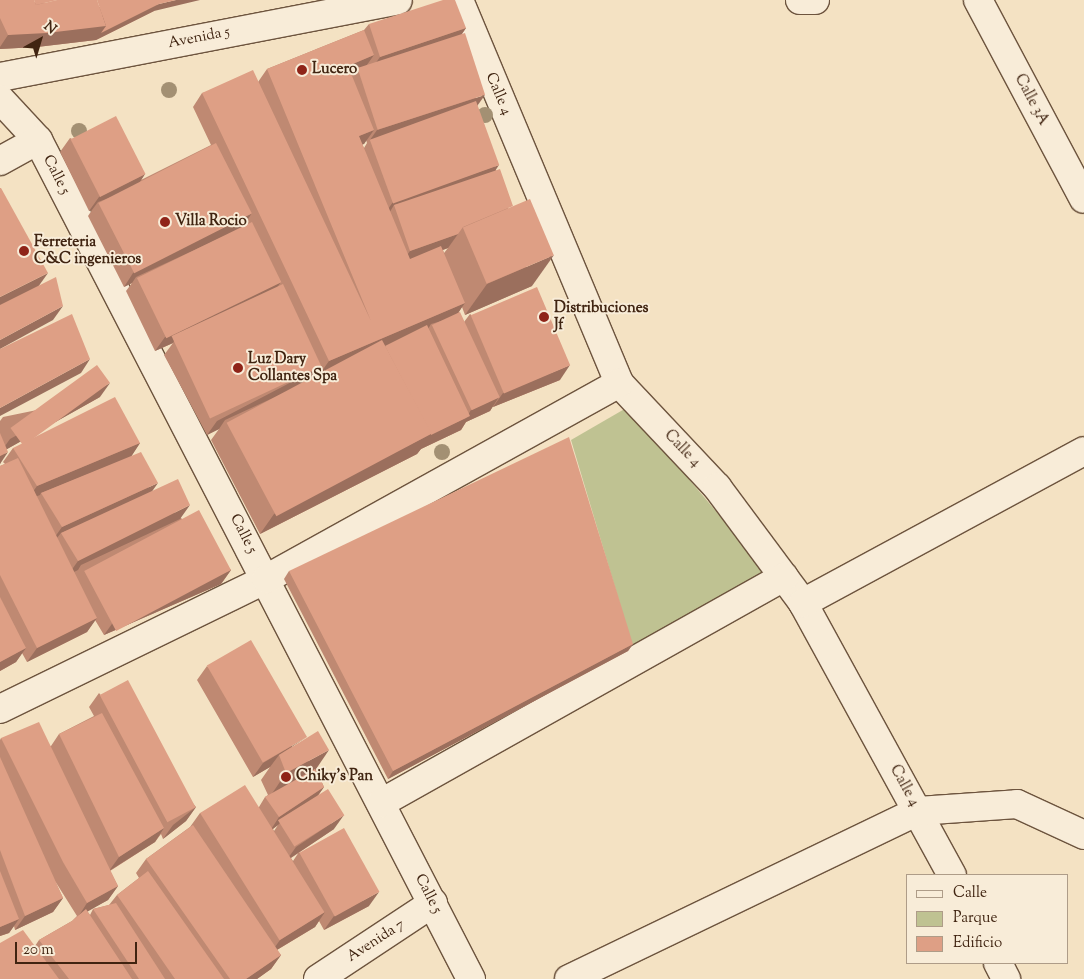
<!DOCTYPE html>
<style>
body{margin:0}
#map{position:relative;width:1084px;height:979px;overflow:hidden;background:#f4e2c3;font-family:"Sorts Mill Goudy",serif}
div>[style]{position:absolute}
.green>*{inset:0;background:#bfc292}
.roads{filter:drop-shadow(1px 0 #6d543e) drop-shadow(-1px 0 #6d543e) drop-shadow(0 1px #6d543e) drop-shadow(0 -1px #6d543e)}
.minor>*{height:28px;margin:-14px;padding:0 14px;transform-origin:14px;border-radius:14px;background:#f8ecd8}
.trees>*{width:16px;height:16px;margin:-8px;border-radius:50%;background:#a39073}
.wall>*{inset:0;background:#bf8972}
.shaded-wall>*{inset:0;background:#9b6f5d}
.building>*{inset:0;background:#de9f85;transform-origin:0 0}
.dots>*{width:14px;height:14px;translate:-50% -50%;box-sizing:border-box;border:2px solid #f8ecd8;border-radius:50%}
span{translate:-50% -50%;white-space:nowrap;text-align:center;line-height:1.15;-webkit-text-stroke:4px #f8ecd8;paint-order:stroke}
.street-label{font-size:15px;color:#402411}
.poi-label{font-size:15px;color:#402411;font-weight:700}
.left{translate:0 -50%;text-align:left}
.legend{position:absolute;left:906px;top:874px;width:162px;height:90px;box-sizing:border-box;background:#f8ecd8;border:1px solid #ae9c88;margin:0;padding:6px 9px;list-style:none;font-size:15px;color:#402411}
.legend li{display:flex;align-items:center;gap:10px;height:25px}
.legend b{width:25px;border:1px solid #ae9c88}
.north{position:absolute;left:15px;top:15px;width:50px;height:50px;-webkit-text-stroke:4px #f8ecd8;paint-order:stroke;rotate:39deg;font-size:14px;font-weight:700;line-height:20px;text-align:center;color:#402411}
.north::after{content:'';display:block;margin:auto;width:18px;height:22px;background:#402411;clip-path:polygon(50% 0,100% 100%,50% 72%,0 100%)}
.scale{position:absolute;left:15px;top:942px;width:122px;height:22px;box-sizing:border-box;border:2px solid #402411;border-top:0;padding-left:6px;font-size:15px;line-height:18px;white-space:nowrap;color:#402411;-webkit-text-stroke:4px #f8ecd8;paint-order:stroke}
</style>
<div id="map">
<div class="green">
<i style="clip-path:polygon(628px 407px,769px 574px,633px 648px,571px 440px)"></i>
</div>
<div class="roads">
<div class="minor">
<i style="left:459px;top:0;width:415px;rotate:67.3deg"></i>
<i style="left:619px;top:383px;width:143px;rotate:46.7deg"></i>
<i style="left:717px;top:487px;width:144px;rotate:53.4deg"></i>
<i style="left:803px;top:603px;width:310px;rotate:61.3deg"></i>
<i style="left:800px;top:0;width:15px"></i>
<i style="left:978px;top:0;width:225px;rotate:62deg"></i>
<i style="left:0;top:77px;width:405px;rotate:-10.9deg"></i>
<i style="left:0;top:99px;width:56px;rotate:47.2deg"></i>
<i style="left:38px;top:140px;width:944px;rotate:62.7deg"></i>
<i style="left:0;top:161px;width:43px;rotate:-28.9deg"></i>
<i style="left:803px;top:603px;width:319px;rotate:-28.4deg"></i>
<i style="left:0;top:709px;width:296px;rotate:-26deg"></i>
<i style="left:266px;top:579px;width:404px;rotate:-29deg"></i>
<i style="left:381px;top:803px;width:462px;rotate:-29.3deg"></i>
<i style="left:998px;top:963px;width:18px;rotate:63deg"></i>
<i style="left:318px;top:979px;width:138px;rotate:-33.5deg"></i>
<i style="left:569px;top:979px;width:387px;rotate:-25.7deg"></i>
<i style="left:918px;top:811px;width:99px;rotate:-4deg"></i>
<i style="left:1017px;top:804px;width:74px;rotate:24.8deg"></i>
</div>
</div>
<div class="trees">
<i style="left:169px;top:90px"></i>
<i style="left:485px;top:115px"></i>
<i style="left:79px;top:131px"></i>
<i style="left:442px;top:452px"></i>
</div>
<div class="wall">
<i style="clip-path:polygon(0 0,154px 11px,96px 40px,37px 47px,0 49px)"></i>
<i style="clip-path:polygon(evenodd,369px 24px,466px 28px,462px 34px,477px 105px,496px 170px,532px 286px,465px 315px,462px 307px,459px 312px,464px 322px,470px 314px,560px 380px,493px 407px,493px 406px,490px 411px,466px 422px,461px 430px,421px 449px,417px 454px,260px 534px,211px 440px,219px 429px,207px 435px,164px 355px,173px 343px,155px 351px,126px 291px,132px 283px,124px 287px,88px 216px,92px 210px,89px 211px,60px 152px,70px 138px,145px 174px,141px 180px,211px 145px,193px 107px,202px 93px,258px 82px,267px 69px,364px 30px,369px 24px,366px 140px,367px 143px,364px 148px,362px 144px,364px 144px,366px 140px,369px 24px,448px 248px,444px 253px,443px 250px,448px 248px)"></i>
<i style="clip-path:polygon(100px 397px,7px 449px,0 464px,0 421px,3px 417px)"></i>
<i style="clip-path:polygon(140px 443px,131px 456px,151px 492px,181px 518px,231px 570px,221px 584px,104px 635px,95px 620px,87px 632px,27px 662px,22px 653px,16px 662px,0 671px,0 466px,5px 464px,3px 462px,13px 448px)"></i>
<i style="clip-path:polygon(289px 571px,633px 644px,628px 651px,388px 779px,284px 579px)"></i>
<i style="clip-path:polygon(evenodd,207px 666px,316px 769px,324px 787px,317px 797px,334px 829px,291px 858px,293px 861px,299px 852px,369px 906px,324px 930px,319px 921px,315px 927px,277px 950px,281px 955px,271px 969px,257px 979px,0 979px,35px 946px,39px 940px,72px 921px,77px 916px,55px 881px,63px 898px,53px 912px,15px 930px,14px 926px,9px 933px,0 936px,0 740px,1px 738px,51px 746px,59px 734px,94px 716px,89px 707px,99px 693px,196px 807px,186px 821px,163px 839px,161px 834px,155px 842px,110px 871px,118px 886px,108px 900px,87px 911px,90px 915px,93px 909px,109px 905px,117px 895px,139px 878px,136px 873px,146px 859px,190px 827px,200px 813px,259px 807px,265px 797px,268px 795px,261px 780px,270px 767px,253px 777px,197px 680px,207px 666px,278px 825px,274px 831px,273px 829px,278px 825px)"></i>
</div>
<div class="shaded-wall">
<i style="clip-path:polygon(176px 0,200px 0,154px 11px,96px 40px,37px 47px,0 49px,0 47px,8px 35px,159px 4px)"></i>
<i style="clip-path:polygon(466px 28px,456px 42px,370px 71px,380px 57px)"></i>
<i style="clip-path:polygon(374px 55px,364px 69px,357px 67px,351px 75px,348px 66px)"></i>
<i style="clip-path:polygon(485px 95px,475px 109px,370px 140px,377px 130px)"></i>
<i style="clip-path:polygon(374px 130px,364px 144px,349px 150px,359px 136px)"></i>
<i style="clip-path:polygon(499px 165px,489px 180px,394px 205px,388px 215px,383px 216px,393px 202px)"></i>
<i style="clip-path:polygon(145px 174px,136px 188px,98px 202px,92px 210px,89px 211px,99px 197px)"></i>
<i style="clip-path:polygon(252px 213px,242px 228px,136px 277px,132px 283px,124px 287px,133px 273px)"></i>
<i style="clip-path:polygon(458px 234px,448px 248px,400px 265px,410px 251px)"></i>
<i style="clip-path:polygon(554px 255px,532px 286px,465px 315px,487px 284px)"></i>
<i style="clip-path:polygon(48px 273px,38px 287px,0 306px,0 297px)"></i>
<i style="clip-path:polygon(281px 282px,271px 296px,174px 341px,173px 343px,155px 351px,165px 337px)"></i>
<i style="clip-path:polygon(465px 303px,455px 317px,431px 324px,428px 329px,319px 375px,329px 361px)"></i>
<i style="clip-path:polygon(63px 306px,53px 320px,0 349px,0 340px)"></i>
<i style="clip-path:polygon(90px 359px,81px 373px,0 416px,0 408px)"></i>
<i style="clip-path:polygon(570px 365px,560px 380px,493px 407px,503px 393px)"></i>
<i style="clip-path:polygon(322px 366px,312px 380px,225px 420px,219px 429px,207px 435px,217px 421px)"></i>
<i style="clip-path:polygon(110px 383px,100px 397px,0 453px,10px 439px)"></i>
<i style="clip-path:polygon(499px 397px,490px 411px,466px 422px,461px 430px,421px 449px,417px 454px,260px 534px,274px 514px,431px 434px,466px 418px,471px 410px)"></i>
<i style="clip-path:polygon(140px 443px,131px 457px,41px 493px,40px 495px,27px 500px,37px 486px)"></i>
<i style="clip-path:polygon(8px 452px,0 464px,0 456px)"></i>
<i style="clip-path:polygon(158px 483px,148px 497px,61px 533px,56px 539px,52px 541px,62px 527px)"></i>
<i style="clip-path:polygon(190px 505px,180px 519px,81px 565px,78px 570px,68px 575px,78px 561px)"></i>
<i style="clip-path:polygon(231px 570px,221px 584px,104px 635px,114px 621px)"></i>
<i style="clip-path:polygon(97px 618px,87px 632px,27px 662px,37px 648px)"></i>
<i style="clip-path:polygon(633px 644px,628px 651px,388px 779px,393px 771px)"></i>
<i style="clip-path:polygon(26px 648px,16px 662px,0 671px,0 662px)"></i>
<i style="clip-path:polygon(307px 737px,279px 755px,270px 767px,253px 777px,263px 763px)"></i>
<i style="clip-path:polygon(329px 750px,312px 775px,269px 798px,286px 773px)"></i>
<i style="clip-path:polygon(324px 787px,314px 801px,280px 823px,278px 825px,270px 831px,279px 817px)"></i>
<i style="clip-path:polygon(196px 807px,186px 821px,163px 839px,173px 825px)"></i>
<i style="clip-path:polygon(344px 815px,334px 829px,286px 861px,296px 847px)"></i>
<i style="clip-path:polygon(164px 828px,155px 842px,109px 871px,119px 857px)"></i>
<i style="clip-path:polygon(118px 886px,108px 900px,78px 917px,87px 903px)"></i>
<i style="clip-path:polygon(379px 892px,369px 906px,324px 930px,334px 916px)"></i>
<i style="clip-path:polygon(63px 898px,53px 912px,15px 930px,25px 916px)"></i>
<i style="clip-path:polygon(325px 912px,315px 927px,270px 954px,280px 940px)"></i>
<i style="clip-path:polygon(19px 919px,9px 933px,0 936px,0 927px)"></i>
<i style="clip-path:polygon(281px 955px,271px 969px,257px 979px,246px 979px)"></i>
</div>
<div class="building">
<i style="clip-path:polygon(0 0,34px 0,36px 5px,57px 0,97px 0,106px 26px,47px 33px,8px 35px,0 18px)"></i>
<i style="clip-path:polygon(34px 0,57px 0,36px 5px)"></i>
<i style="clip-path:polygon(97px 0,176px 0,159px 4px,101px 33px,106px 26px)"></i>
<i style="clip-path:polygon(443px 0,455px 0,466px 28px,380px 57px,369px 24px)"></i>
<i style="clip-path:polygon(364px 30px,374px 55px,348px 66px,374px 130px,359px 136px,410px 259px,441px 246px,465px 303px,329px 361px,202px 93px,253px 70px,371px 321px,267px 69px)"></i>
<i style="left:465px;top:33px;width:65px;height:113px;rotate:72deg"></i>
<i style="left:476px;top:101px;width:68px;height:113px;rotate:70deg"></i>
<i style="left:116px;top:116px;width:65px;height:51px;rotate:63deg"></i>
<i style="left:216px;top:143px;width:79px;height:132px;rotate:63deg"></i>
<i style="clip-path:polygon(500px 169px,513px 206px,463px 227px,458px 234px,410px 251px,394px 205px)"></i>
<i style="clip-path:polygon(0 188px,1px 188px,48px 273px,0 297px)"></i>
<i style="left:530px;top:199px;width:61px;height:73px;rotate:67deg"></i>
<i style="left:252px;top:222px;width:67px;height:128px;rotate:64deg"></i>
<i style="clip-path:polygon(56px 277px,63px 306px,0 340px,0 305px)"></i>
<i style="left:283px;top:284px;width:91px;height:123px;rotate:65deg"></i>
<i style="left:537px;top:287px;width:85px;height:72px;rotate:67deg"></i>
<i style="left:460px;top:312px;width:94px;height:31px;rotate:65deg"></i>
<i style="clip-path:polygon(72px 314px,90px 359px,0 408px,0 349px)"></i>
<i style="clip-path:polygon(427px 325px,470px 416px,431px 435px,431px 434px,385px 346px)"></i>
<i style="left:382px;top:340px;width:106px;height:176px;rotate:62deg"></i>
<i style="left:97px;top:365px;width:22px;height:107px;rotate:54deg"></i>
<i style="clip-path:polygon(115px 397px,140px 443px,37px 486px,13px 448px)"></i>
<i style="clip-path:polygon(0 433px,8px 452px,0 456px)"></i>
<i style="clip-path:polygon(569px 437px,633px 644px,393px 771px,289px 571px)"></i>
<i style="clip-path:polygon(141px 452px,158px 483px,62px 527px,41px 493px)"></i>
<i style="clip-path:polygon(18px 458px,97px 618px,37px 648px,0 575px,0 466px)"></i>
<i style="clip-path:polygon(178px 479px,190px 505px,78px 561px,61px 533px)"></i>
<i style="left:199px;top:510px;width:68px;height:130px;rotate:62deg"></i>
<i style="clip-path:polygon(0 597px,26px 648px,0 662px)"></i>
<i style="left:251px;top:640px;width:112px;height:51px;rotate:60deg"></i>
<i style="left:128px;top:680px;width:144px;height:32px;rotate:62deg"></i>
<i style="clip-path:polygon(102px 713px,164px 828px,119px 857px,59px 734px)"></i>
<i style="clip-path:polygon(39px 722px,118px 886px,87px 903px,63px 862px,1px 738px)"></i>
<i style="clip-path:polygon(318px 731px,329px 750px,286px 773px,279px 755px)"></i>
<i style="clip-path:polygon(0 757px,63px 898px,25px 916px,0 850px)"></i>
<i style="clip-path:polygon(315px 769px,324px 787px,279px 817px,265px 797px)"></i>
<i style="left:245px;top:785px;width:150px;height:53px;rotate:58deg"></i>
<i style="left:328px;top:789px;width:31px;height:59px;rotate:58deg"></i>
<i style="clip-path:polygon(193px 825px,281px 955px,246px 979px,230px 979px,146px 859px)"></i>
<i style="left:344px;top:828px;width:73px;height:51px;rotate:61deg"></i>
<i style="clip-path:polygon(0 871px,19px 919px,0 927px)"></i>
<i style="clip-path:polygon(148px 871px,224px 979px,175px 979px,117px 895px)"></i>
<i style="clip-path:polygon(116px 903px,165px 979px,139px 979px,93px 909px)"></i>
<i style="clip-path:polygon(86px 909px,132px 979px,69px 979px,39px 940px,72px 921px)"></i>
<i style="clip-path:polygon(23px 930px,59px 979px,0 979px,0 943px)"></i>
</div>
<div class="dots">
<i style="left:302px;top:70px;background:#8f2418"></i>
<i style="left:165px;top:222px;background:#8f2418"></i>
<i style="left:24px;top:251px;background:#8f2418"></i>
<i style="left:544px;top:317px;background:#8f2418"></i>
<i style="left:238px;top:368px;background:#8f2418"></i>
<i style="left:286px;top:777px;background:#8f2418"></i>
</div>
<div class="street-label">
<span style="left:199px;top:38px;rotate:-11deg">Avenida 5</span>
<span style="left:498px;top:94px;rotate:67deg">Calle 4</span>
<span style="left:1031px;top:100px;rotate:62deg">Calle 3A</span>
<span style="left:56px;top:175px;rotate:63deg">Calle 5</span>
<span style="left:682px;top:449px;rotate:46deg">Calle 4</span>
<span style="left:243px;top:534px;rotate:63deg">Calle 5</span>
<span style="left:904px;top:786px;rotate:61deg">Calle 4</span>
<span style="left:428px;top:894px;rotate:63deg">Calle 5</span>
<span style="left:376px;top:941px;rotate:-33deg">Avenida 7</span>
</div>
<div class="poi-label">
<span class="left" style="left:312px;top:70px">Lucero</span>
<span class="left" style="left:175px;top:222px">Villa Rocio</span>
<span class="left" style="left:34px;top:251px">Ferreteria<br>C&amp;C ingenieros</span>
<span class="left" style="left:554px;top:317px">Distribuciones<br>Jf</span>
<span class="left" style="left:248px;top:368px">Luz Dary<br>Collantes Spa</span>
<span class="left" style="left:296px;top:777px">Chiky's Pan</span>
</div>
<ul class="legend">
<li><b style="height:6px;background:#f8ecd8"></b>Calle</li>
<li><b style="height:14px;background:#bfc292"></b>Parque</li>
<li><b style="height:14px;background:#de9f85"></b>Edificio</li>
</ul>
<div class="north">N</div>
<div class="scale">20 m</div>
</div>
